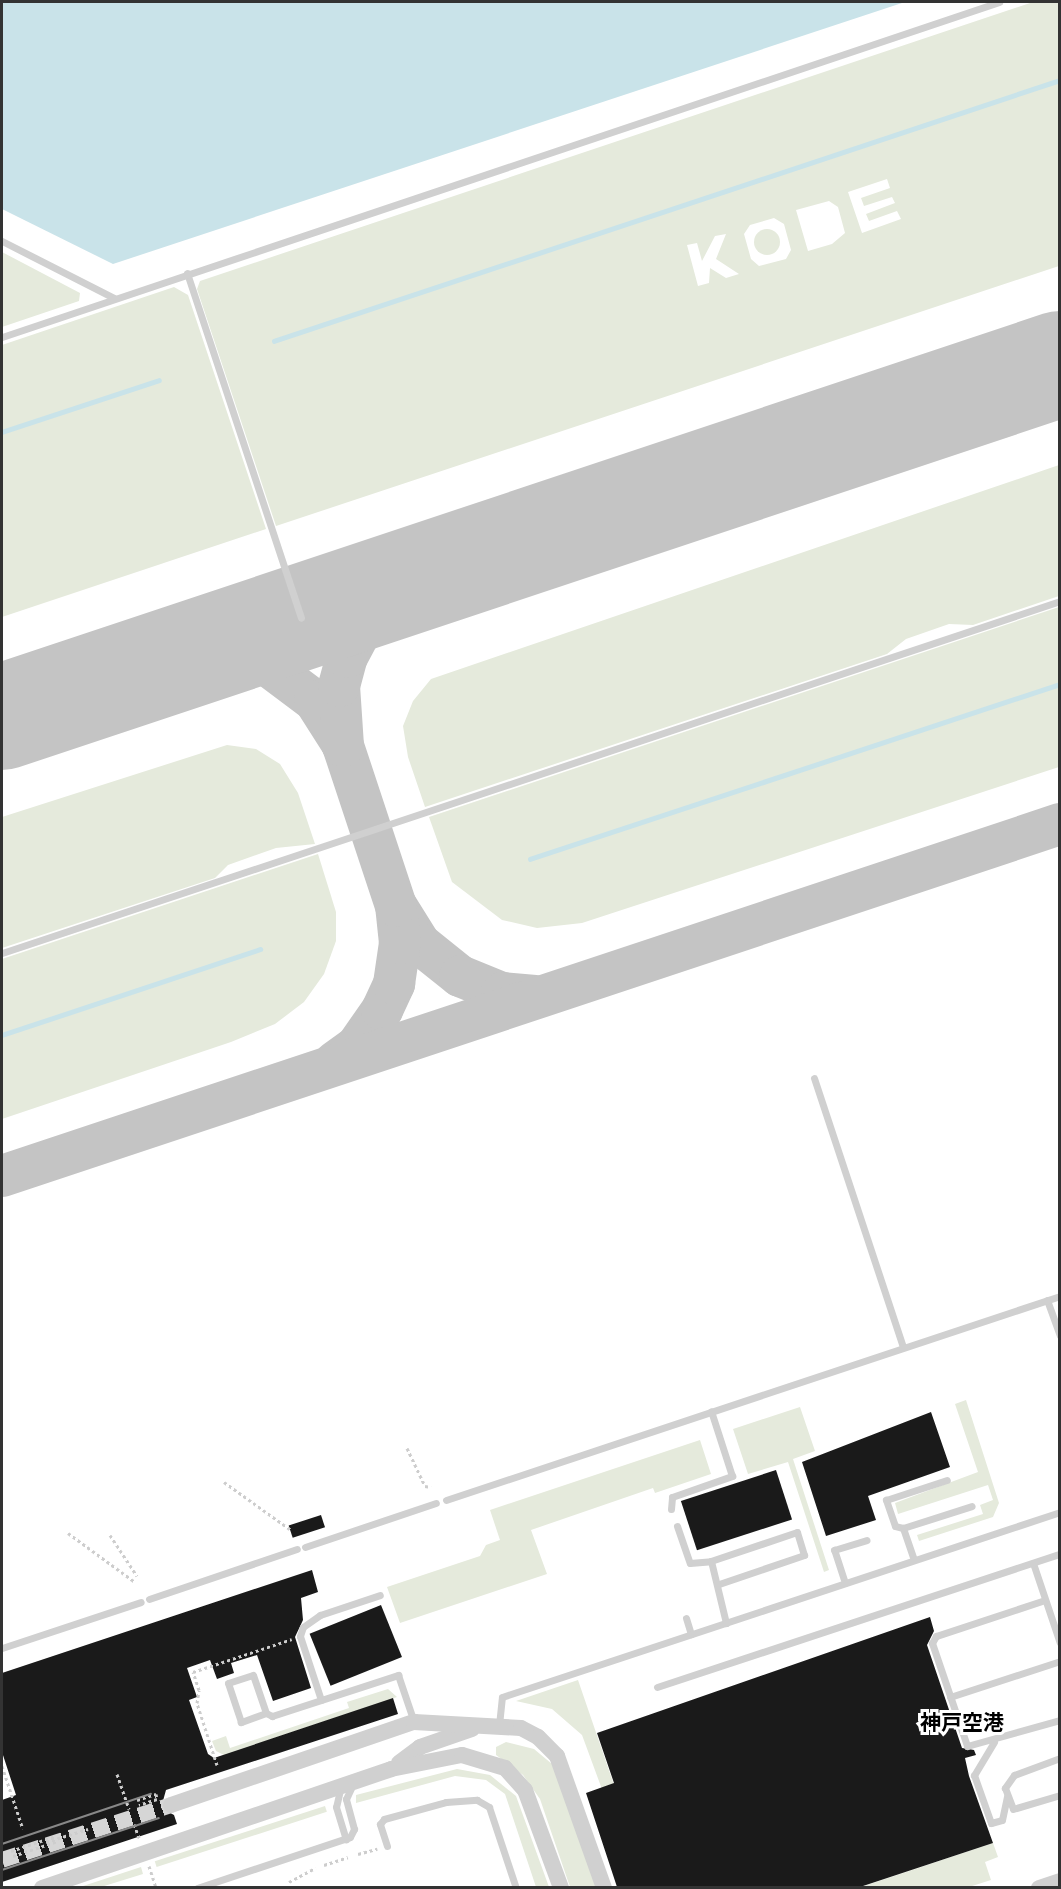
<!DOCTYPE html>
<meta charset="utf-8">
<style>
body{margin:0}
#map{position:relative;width:1061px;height:1889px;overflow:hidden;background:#fff;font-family:"Roboto Condensed","Noto Sans JP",sans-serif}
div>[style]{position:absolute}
.green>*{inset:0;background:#e5eadc;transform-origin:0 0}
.round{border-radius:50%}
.water>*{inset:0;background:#c9e3e9}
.stream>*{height:4.5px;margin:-2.25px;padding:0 2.25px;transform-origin:2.25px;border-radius:2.25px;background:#c9e3e9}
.taxiway>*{height:42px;margin:-21px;padding:0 21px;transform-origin:21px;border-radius:21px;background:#c4c4c4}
.runway>*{height:106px;margin:-53px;padding:0 53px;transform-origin:53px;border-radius:53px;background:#c4c4c4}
.building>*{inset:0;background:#1a1a1a;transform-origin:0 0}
.tertiary-tunnel>*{height:16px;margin-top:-8px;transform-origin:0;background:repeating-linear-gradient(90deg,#d6d6d6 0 16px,transparent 0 24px)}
.path>*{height:3px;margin-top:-1.5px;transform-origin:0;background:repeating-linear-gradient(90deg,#cdcdcd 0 3px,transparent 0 6px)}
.service>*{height:7px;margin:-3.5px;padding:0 3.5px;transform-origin:3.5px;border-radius:3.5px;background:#d0d0d0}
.tertiary>*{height:16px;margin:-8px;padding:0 8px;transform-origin:8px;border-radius:8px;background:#d0d0d0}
.tram>*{height:1.5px;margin:-0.75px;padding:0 0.75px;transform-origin:0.75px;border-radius:0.75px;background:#888}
span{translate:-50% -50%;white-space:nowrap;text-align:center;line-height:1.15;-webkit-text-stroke:6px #fff;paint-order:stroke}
.neighbourhood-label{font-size:21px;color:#000;font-weight:700}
.frame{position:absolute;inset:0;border:3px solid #333;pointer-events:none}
</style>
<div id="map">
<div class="green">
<i style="clip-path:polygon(evenodd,1033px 2px,1059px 2px,1059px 266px,276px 526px,197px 289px,200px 281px,1033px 2px,887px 179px,890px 188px,861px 198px,864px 206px,892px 197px,895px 203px,866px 214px,869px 221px,897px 211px,901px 219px,862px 233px,848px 192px,887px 179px,1033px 2px,829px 201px,838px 207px,845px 233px,832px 244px,808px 251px,796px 210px,829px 201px,1033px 2px,774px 218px,784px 224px,791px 250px,786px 259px,759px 266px,751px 259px,744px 234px,750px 225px,774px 218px,1033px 2px,726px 234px,716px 259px,739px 274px,726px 278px,710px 268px,709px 283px,698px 286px,687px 245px,697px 243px,702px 261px,715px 236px,726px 234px)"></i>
<i class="round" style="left:754px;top:229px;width:26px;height:26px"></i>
<i style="clip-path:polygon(2px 252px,80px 293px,79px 301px,2px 327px)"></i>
<i style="clip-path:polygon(174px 287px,188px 295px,266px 529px,2px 617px,2px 345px)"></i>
<i style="clip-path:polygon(1059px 465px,1059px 596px,973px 625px,949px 624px,906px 639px,887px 654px,425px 807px,408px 757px,403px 726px,413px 701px,431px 679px)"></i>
<i style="clip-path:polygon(1059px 607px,1059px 767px,582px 923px,537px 928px,502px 920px,452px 882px,429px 817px)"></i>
<i style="clip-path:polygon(227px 745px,256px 749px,280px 764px,298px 793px,315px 844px,276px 848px,228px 865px,215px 878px,2px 948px,2px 817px)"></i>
<i style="clip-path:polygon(318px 854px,336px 912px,336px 941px,324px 974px,304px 1002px,275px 1024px,231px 1042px,2px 1119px,2px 959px)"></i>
<i style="clip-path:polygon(966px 1400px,999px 1503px,993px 1517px,919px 1541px,917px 1535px,983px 1514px,980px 1505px,993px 1500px,988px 1485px,898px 1514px,895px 1503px,978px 1472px,955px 1404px)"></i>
<i style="clip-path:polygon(800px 1407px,815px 1451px,793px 1459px,829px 1570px,824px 1572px,788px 1462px,748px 1474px,733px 1429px)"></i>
<i style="clip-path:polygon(700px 1440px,711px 1474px,655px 1493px,653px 1488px,531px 1530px,547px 1574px,400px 1623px,387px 1587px,480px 1556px,486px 1545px,500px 1540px,490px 1510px)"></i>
<i style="clip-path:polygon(578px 1680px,649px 1887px,638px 1887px,582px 1735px,552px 1709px,516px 1701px)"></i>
<i style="clip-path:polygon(388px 1689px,397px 1697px,224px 1755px,216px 1751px,212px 1741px,226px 1736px,230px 1748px,349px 1708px,347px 1702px)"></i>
<i style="clip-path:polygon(506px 1742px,534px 1749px,552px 1764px,597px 1887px,570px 1887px,540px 1799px,523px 1775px,496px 1755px,496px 1747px)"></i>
<i style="clip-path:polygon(457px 1769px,490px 1775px,516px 1796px,549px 1887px,536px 1887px,505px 1794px,486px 1780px,455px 1776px,356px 1803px,356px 1795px)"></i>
<i style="left:325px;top:1806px;width:6px;height:179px;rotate:72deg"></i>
<i style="clip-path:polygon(993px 1843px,998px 1857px,985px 1862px,991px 1880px,969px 1887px,861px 1887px)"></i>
<i style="clip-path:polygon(141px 1867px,143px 1874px,101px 1887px,80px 1887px)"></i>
</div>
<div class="water">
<i style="clip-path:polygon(2px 2px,905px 2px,113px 264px,2px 209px)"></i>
</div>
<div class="stream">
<i style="left:274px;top:341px;width:828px;rotate:-18.37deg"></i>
<i style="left:2px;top:432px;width:165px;rotate:-18.3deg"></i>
<i style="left:530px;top:859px;width:558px;rotate:-18.27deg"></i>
<i style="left:2px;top:1035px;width:272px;rotate:-18.4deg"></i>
</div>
<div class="taxiway">
<i style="left:178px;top:658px;width:39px;rotate:-6deg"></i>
<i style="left:217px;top:654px;width:51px;rotate:12.4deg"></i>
<i style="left:267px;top:665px;width:60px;rotate:36.9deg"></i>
<i style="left:315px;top:701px;width:49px;rotate:57.6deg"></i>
<i style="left:397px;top:907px;width:44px;rotate:58.1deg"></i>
<i style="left:420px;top:944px;width:51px;rotate:38.7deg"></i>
<i style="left:460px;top:976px;width:45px;rotate:22deg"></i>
<i style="left:502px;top:993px;width:33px;rotate:5deg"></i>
<i style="left:335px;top:1062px;width:27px;rotate:-36deg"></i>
<i style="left:357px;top:1046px;width:44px;rotate:-55.2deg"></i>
<i style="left:382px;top:1010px;width:29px;rotate:-65deg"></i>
<i style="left:394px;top:984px;width:41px;rotate:-81.7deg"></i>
<i style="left:400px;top:943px;width:37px;rotate:-96deg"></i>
<i style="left:396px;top:906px;width:169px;rotate:-108.3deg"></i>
<i style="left:343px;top:746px;width:60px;rotate:-93.8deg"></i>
<i style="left:339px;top:686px;width:30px;rotate:-75deg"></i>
<i style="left:347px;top:657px;width:40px;rotate:-62deg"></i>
<i style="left:366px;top:622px;width:29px;rotate:-46deg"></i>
<i style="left:386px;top:601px;width:49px;rotate:-32.4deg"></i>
<i style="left:2px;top:1176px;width:1115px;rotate:-18.4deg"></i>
</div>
<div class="runway">
<i style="left:2px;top:717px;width:1115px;rotate:-18.45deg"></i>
</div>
<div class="building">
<i style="clip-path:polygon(931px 1412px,950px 1467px,868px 1496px,876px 1520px,826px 1536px,802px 1462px)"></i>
<i style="left:776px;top:1470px;width:52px;height:100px;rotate:72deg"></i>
<i style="left:321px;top:1515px;width:13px;height:34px;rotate:72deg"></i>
<i style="clip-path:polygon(312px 1570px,318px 1592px,301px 1598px,303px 1620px,295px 1637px,311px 1688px,273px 1701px,257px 1655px,231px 1663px,234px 1673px,217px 1679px,210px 1660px,187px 1668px,197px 1697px,189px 1700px,208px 1754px,214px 1758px,393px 1698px,398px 1714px,166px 1790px,161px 1808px,174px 1815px,177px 1824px,2px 1882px,2px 1800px,16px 1795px,2px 1752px,2px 1673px)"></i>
<i style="left:381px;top:1605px;width:56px;height:77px;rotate:68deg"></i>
<i style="clip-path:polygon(930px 1617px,934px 1631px,927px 1645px,962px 1748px,974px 1750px,976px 1755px,965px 1758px,969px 1776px,993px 1843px,860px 1887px,617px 1887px,586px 1793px,614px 1783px,597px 1733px)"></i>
</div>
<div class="tertiary-tunnel">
<i style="left:2px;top:1860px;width:178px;rotate:-18deg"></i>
</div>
<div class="path">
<i style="left:407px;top:1448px;width:42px;rotate:64.7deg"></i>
<i style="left:425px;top:1486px;width:6px;rotate:9deg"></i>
<i style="left:224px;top:1482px;width:82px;rotate:35.6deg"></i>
<i style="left:68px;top:1533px;width:83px;rotate:36.2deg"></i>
<i style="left:110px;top:1535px;width:49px;rotate:56.6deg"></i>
<i style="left:217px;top:1765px;width:65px;rotate:-107.9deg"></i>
<i style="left:197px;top:1703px;width:13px;rotate:-81deg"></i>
<i style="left:199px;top:1690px;width:19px;rotate:-108deg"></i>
<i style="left:193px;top:1672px;width:104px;rotate:-18.4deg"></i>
<i style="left:2px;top:1766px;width:66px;rotate:71.6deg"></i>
<i style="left:117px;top:1774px;width:37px;rotate:71deg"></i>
<i style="left:137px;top:1800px;width:20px;rotate:-18deg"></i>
<i style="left:156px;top:1794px;width:5px;rotate:79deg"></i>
<i style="left:157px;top:1799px;width:19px;rotate:162deg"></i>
<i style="left:134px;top:1824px;width:15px;rotate:70deg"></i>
<i style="left:46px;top:1842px;width:44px;rotate:-17.2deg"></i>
<i style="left:11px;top:1851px;width:47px;rotate:-18.4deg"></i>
<i style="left:358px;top:1854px;width:20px;rotate:-15deg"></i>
<i style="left:13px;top:1856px;width:47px;rotate:-18.4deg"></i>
<i style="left:324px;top:1865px;width:25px;rotate:-18deg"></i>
<i style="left:149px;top:1866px;width:23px;rotate:72deg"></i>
<i style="left:289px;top:1882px;width:30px;rotate:-28deg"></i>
<i style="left:273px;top:1888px;width:5px;rotate:-22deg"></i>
</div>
<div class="service">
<i style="left:2px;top:241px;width:126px;rotate:27deg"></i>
<i style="left:187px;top:273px;width:363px;rotate:71.7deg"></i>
<i style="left:2px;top:337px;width:1052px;rotate:-18.57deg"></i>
<i style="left:2px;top:953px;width:1115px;rotate:-18.4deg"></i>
<i style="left:814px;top:1078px;width:283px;rotate:71.7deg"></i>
<i style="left:1047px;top:1300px;width:38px;rotate:70deg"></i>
<i style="left:446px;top:1500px;width:647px;rotate:-18.38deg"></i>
<i style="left:671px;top:1509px;width:12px;rotate:-85deg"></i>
<i style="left:672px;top:1497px;width:64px;rotate:-19.3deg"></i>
<i style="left:732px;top:1476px;width:68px;rotate:-107.9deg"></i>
<i style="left:677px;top:1526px;width:39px;rotate:71deg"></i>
<i style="left:690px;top:1563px;width:21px;rotate:-5deg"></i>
<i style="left:903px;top:1528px;width:72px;rotate:-17.7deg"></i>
<i style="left:305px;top:1547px;width:138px;rotate:-18.6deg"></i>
<i style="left:914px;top:1560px;width:34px;rotate:-109deg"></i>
<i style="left:903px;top:1528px;width:8px;rotate:-166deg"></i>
<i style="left:895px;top:1526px;width:28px;rotate:-109deg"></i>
<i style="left:886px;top:1500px;width:64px;rotate:-18.2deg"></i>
<i style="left:1033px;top:1563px;width:84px;rotate:71.4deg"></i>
<i style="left:845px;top:1583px;width:35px;rotate:-108deg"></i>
<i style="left:834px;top:1550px;width:34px;rotate:-17deg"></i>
<i style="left:719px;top:1584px;width:90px;rotate:-18.8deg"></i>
<i style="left:804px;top:1555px;width:24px;rotate:-107deg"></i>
<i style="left:797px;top:1532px;width:91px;rotate:161.4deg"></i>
<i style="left:711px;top:1561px;width:64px;rotate:76.4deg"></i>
<i style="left:149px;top:1599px;width:156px;rotate:-18.7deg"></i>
<i style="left:1045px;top:1600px;width:115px;rotate:161.7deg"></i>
<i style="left:936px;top:1636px;width:8px;rotate:120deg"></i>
<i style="left:932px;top:1643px;width:109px;rotate:71.2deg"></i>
<i style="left:967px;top:1746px;width:97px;rotate:-15.6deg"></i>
<i style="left:686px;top:1618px;width:17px;rotate:73deg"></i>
<i style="left:2px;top:1648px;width:146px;rotate:-18.3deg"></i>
<i style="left:253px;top:1675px;width:40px;rotate:71.1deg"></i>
<i style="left:266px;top:1713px;width:27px;rotate:160deg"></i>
<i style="left:241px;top:1722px;width:41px;rotate:-108.4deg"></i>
<i style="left:228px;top:1683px;width:26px;rotate:-18deg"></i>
<i style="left:657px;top:1687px;width:424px;rotate:-18.3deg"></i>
<i style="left:950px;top:1697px;width:116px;rotate:-18.1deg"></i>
<i style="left:321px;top:1700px;width:67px;rotate:-108.2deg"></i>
<i style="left:300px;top:1636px;width:9px;rotate:-72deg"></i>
<i style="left:303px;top:1627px;width:21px;rotate:-35deg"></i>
<i style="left:320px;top:1615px;width:63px;rotate:-18.4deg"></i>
<i style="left:266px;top:1713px;width:7px;rotate:27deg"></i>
<i style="left:272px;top:1716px;width:133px;rotate:-18deg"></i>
<i style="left:398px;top:1675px;width:50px;rotate:71.2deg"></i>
<i style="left:499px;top:1725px;width:28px;rotate:-84deg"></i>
<i style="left:502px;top:1697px;width:588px;rotate:-18.34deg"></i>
<i style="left:994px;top:1742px;width:39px;rotate:121deg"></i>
<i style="left:974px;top:1775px;width:51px;rotate:70.5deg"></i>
<i style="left:991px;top:1823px;width:11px;rotate:-15deg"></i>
<i style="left:1002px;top:1820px;width:24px;rotate:-78deg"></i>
<i style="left:1060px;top:1758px;width:49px;rotate:159.7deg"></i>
<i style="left:1014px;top:1775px;width:16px;rotate:125deg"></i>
<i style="left:1005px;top:1788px;width:22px;rotate:69deg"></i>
<i style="left:1013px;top:1809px;width:49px;rotate:-16.6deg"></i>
<i style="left:340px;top:1790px;width:17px;rotate:103deg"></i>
<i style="left:336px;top:1807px;width:34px;rotate:73deg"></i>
<i style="left:387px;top:1846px;width:23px;rotate:-108deg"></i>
<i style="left:380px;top:1824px;width:6px;rotate:-51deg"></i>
<i style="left:384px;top:1819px;width:64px;rotate:-15.3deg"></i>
<i style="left:446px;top:1802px;width:31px;rotate:-4deg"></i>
<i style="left:477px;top:1800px;width:14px;rotate:30deg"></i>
<i style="left:489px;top:1807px;width:85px;rotate:71.6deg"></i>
<i style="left:197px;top:1888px;width:161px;rotate:-18.4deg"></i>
<i style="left:350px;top:1837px;width:9px;rotate:-63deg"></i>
<i style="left:354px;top:1829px;width:31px;rotate:-105deg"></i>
<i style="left:346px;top:1799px;width:14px;rotate:-65deg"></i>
</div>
<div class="tertiary">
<i style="left:399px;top:1763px;width:26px;rotate:-37deg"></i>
<i style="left:420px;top:1747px;width:55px;rotate:-19.1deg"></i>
<i style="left:171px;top:1805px;width:257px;rotate:-18.9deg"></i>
<i style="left:414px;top:1722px;width:107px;rotate:3.2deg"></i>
<i style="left:521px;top:1728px;width:19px;rotate:28deg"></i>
<i style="left:538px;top:1737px;width:27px;rotate:45deg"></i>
<i style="left:557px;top:1756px;width:140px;rotate:70.4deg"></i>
<i style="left:42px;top:1888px;width:369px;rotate:-18.8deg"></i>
<i style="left:391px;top:1769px;width:72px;rotate:-11.2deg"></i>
<i style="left:462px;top:1755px;width:45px;rotate:16.8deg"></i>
<i style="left:505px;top:1768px;width:30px;rotate:48deg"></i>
<i style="left:525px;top:1790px;width:104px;rotate:69.8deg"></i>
<i style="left:1039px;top:1888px;width:22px;rotate:-18deg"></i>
</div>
<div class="tram">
<i style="left:2px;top:1844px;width:157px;rotate:-18.6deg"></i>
<i style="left:2px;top:1870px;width:165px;rotate:-18.3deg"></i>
</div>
<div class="neighbourhood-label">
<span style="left:962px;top:1723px">神戸空港</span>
</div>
<div class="frame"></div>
</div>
